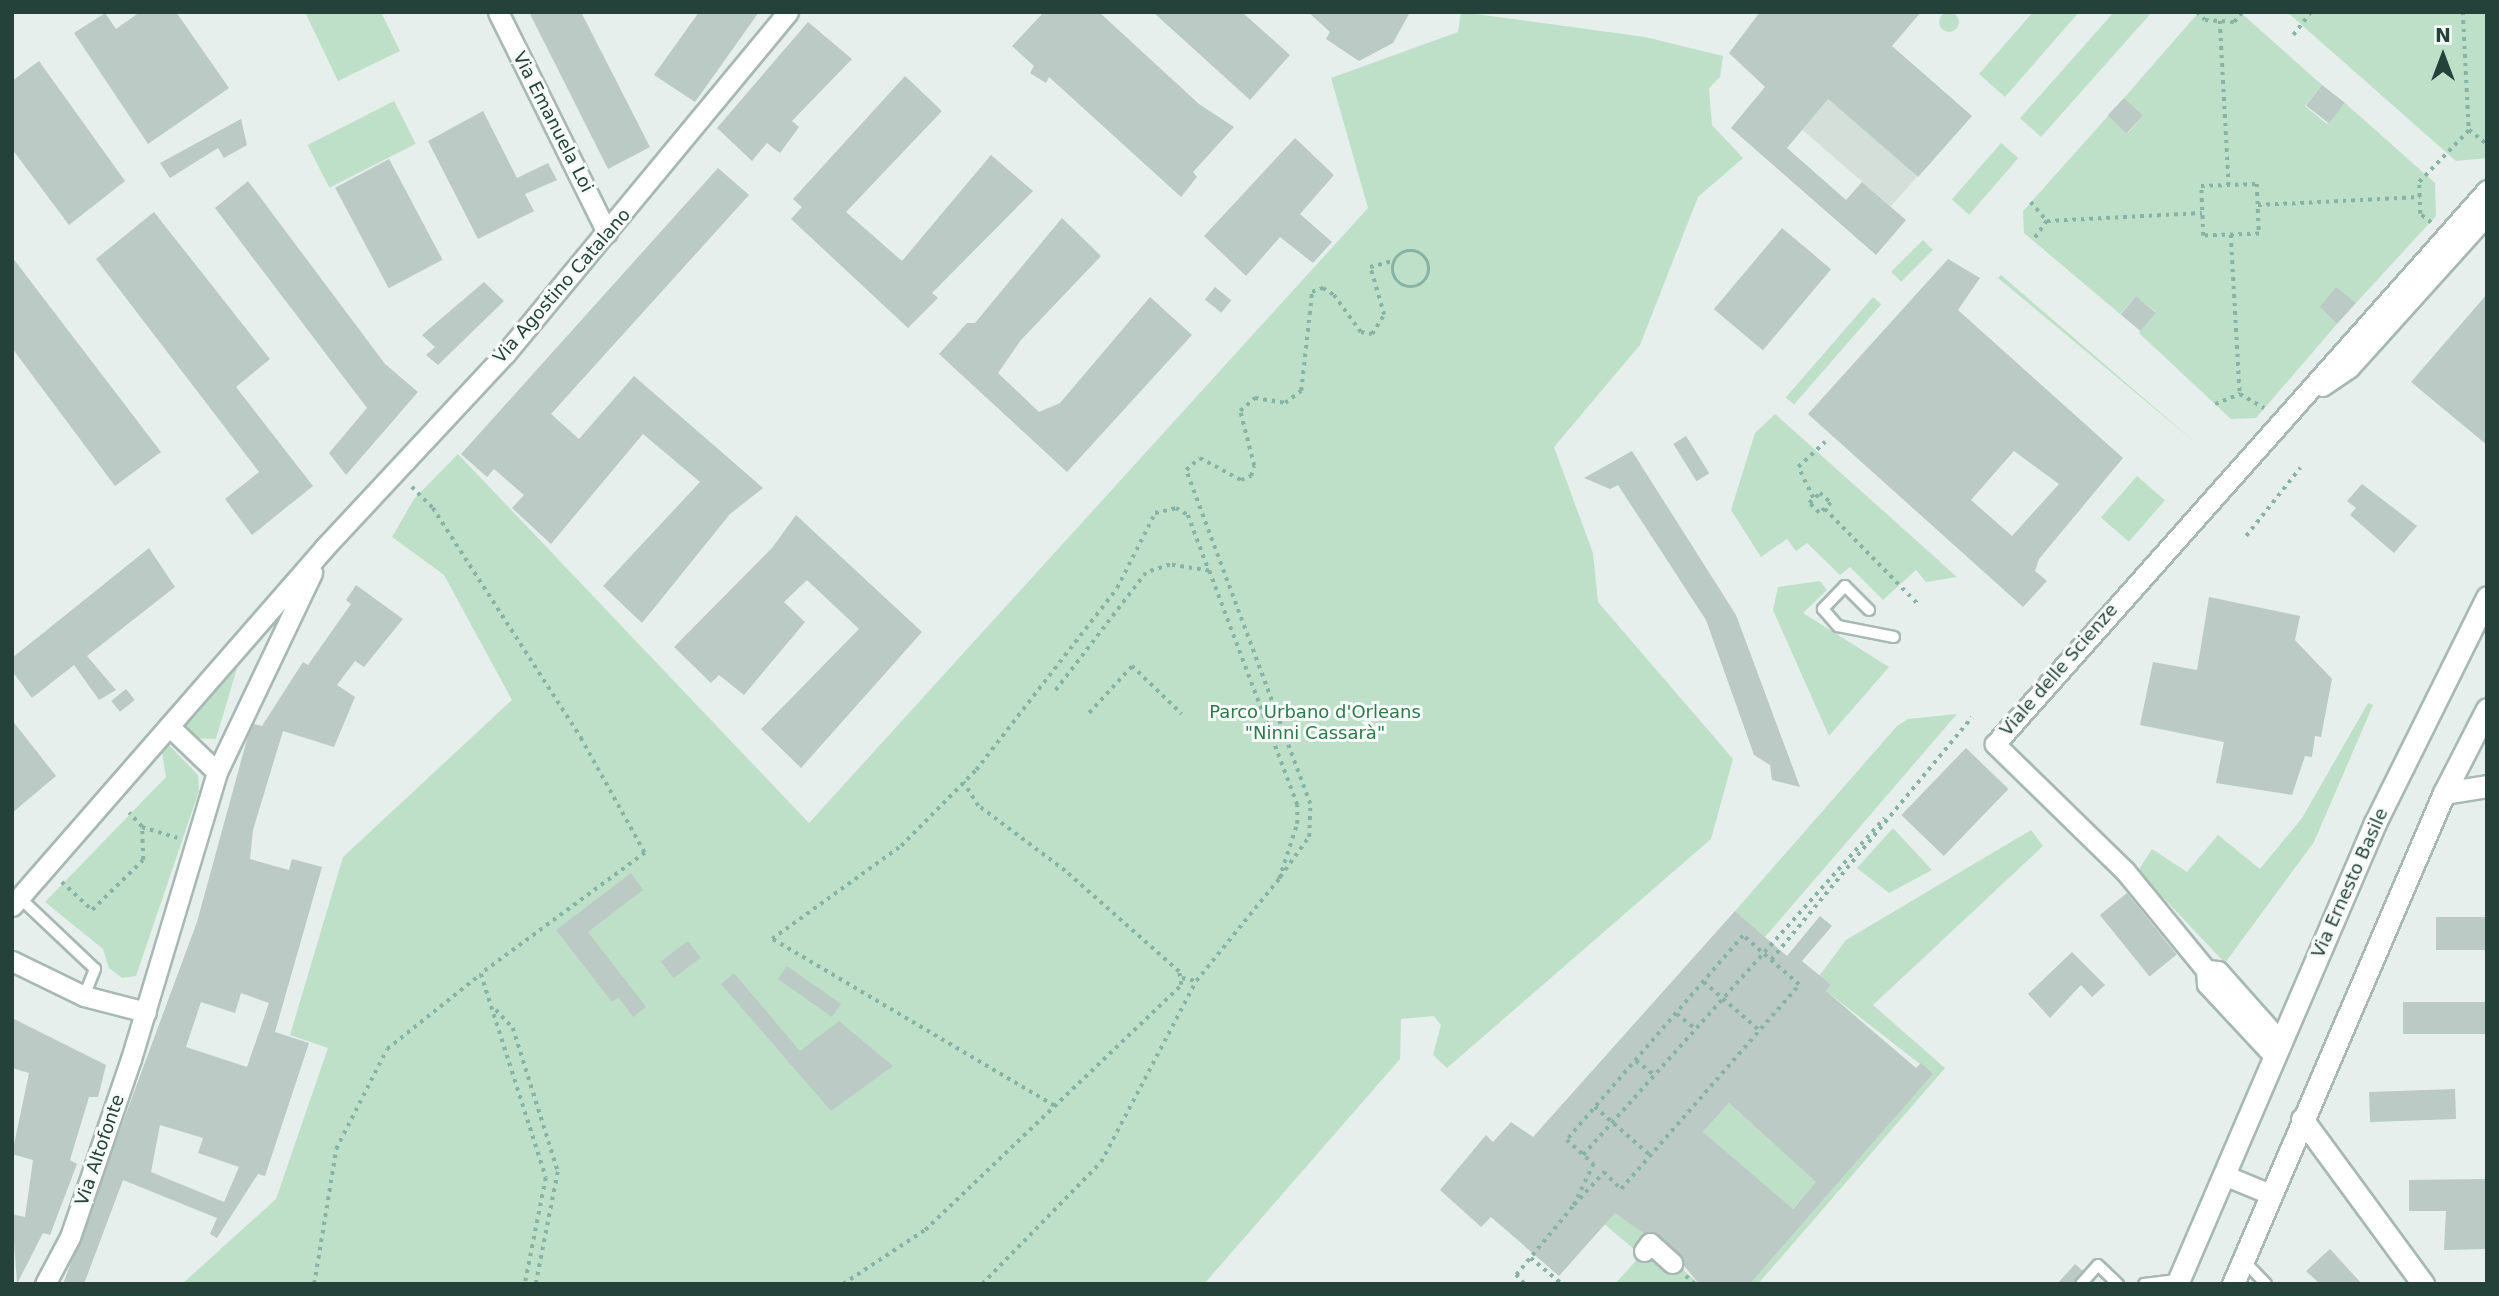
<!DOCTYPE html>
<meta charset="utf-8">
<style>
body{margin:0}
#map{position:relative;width:2499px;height:1296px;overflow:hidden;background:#e6efeb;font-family:"DejaVu Sans",sans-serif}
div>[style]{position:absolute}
.built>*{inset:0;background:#d4dfda;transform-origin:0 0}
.green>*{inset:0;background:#bfe0c8;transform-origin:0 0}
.round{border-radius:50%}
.building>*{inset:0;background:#bbcac4;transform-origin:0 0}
.path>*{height:3.5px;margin-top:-1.75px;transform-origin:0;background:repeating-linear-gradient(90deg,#86b3a5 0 3.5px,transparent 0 8.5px)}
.path>.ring{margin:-1.75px;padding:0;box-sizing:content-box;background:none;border:3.5px solid #86b3a5;border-radius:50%}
.roads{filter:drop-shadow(2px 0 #a8b8b2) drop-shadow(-2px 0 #a8b8b2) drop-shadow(0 2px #a8b8b2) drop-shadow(0 -2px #a8b8b2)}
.lane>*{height:10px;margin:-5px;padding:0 5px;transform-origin:5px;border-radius:5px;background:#fff}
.street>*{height:19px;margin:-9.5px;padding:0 9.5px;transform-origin:9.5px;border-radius:9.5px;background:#fff}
.secondary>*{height:21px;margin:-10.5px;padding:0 10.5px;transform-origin:10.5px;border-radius:10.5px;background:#fff}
span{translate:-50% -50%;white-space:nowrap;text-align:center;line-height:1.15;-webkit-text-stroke:6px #f7fbf9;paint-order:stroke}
.street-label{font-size:18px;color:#24423a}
.park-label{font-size:18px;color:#2d7a4b}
.frame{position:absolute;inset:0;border:14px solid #24423a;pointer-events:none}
.north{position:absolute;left:2408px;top:21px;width:70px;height:70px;-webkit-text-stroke:5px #f7fbf9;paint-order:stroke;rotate:0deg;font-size:19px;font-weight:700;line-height:28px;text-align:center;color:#24423a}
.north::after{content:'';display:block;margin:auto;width:24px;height:32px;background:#24423a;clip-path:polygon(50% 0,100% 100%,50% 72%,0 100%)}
</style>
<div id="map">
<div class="built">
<i style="left:1828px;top:99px;width:118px;height:40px;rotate:41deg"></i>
</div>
<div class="green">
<i style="clip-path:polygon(305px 12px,381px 12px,400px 51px,338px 81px)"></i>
<i style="clip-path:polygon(1461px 12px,1645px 37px,1723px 56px,1720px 77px,1709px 88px,1712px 125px,1743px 158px,1698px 197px,1640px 345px,1554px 447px,1593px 553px,1598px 602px,1733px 759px,1711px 839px,1447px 1068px,1433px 1055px,1441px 1025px,1434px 1016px,1401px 1019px,1400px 1059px,1204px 1284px,182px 1284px,276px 1199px,328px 1048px,290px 1035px,343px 857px,512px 700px,444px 575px,392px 537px,414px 499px,458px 454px,809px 823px,1368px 208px,1331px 78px,1458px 32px)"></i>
<i style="clip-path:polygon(2033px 12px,2079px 12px,2005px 97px,1979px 74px)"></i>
<i style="clip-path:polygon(2114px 12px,2152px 12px,2041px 137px,2020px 118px)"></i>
<i style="clip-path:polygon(2199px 12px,2240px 12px,2322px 85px,2305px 106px,2327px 124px,2345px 103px,2435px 183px,2436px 216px,2356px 303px,2336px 288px,2321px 307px,2337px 324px,2256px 418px,2231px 419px,2139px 333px,2156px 312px,2136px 296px,2120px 314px,2024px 233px,2023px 211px,2108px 116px,2128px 133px,2143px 116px,2124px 98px)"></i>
<i style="clip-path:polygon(2287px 12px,2487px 12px,2487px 158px,2456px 161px)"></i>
<i class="round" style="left:1939px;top:12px;width:20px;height:20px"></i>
<i style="left:394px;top:101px;width:48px;height:97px;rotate:63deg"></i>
<i style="left:2001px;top:143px;width:23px;height:75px;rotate:41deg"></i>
<i style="left:1923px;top:240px;width:14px;height:45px;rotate:45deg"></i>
<i style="clip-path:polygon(2001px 275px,2197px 444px,1998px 278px)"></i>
<i style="left:1873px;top:297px;width:11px;height:133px;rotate:41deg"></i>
<i style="clip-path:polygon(1775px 414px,1793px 430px,1957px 577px,1926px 582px,1916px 570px,1883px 600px,1850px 567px,1840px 575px,1807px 543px,1796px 551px,1787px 539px,1761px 557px,1731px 510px,1755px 433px)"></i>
<i style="left:2137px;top:476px;width:37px;height:55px;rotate:41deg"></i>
<i style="clip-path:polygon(1820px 581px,1827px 590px,1803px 613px,1889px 667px,1829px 736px,1773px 610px,1778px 587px)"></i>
<i style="clip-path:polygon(237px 668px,216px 739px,190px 738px,185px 726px)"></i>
<i style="clip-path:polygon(2368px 703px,2373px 705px,2314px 842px,2225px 963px,2138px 871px,2152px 849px,2187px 872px,2218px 835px,2260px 869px,2302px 818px)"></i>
<i style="clip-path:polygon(1957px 714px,1765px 937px,1735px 911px,1897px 726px,1908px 719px)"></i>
<i style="clip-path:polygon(168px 744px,198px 775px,199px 791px,136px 976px,122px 978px,109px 968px,103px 949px,45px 902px,166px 777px,162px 752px)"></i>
<i style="clip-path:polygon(1893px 828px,1932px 870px,1889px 893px,1857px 868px)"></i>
<i style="clip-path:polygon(2031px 830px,2043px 846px,1873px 1005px,1945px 1068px,1758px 1284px,1750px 1284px,1933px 1074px,1826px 991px,1831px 985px,1819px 976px,1846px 940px)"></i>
<i style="left:1729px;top:1103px;width:118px;height:39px;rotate:42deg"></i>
<i style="clip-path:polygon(1615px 1213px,1628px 1220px,1699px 1284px,1615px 1284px,1641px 1255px,1604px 1224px)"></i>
</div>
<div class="building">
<i style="clip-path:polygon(140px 12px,176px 12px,229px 88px,148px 144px,74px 33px,105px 13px,116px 29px)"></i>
<i style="clip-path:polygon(529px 12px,581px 12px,650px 147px,608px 169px)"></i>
<i style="clip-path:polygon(699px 12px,759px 12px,695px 102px,654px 75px)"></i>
<i style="clip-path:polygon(1044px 12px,1099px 12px,1199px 104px,1234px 127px,1193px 172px,1197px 177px,1181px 197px,1049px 77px,1046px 83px,1030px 73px,1034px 66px,1012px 46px)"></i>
<i style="clip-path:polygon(1153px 12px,1242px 12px,1290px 55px,1250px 100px)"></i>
<i style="clip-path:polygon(1308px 12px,1410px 12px,1393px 43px,1359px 61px,1326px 39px,1330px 32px)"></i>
<i style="clip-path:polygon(1760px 12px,1921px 12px,1892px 46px,1972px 116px,1918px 177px,1828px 99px,1787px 148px,1846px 200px,1862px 182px,1906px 220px,1876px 255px,1731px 128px,1765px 87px,1729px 53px)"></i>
<i style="clip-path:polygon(808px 22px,852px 59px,792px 121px,799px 127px,780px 153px,767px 143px,752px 161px,717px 128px)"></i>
<i style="clip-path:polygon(39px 61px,125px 181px,69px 225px,12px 149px,12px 81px)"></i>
<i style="clip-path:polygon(905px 76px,942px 111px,846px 212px,902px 261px,991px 155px,1033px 191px,932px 293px,938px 298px,908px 328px,791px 219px,802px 207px,793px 199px)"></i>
<i style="left:2322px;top:85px;width:29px;height:26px;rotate:38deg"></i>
<i style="left:2124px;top:98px;width:26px;height:24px;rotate:43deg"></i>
<i style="clip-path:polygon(483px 111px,517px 178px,548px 163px,557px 180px,525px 194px,534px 211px,478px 239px,428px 141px)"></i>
<i style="clip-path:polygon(241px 119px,247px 145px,224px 158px,218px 148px,170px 178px,160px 163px)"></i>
<i style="clip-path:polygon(1295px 138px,1334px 175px,1300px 214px,1332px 242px,1313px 263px,1280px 237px,1246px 276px,1204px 236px)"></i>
<i style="left:389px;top:159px;width:114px;height:61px;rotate:62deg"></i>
<i style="clip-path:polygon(718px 168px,749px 195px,551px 414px,579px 439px,634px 376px,763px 488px,730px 514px,642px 623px,603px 586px,700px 482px,643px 434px,551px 544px,512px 508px,524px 495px,494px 469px,487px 477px,461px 454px)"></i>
<i style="clip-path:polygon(248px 181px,385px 364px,418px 392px,346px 475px,329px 453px,367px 408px,215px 208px)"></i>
<i style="clip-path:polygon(154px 212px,270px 359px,236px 387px,313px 486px,252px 535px,225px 499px,259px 472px,96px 259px)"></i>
<i style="clip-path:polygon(1062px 218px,1101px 256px,1021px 340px,998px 373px,1039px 412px,1060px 403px,1150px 297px,1192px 335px,1067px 472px,939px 354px,967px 323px,975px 323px)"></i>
<i style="left:1782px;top:228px;width:64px;height:106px;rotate:40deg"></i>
<i style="clip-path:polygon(12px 257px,161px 452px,115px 486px,12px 348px)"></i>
<i style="clip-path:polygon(evenodd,1948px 259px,1980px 278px,1958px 310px,2123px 458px,2039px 559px,2035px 571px,2047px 581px,2023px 607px,1808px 414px,1948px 259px,2014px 451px,2059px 484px,2012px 536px,1971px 500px,2014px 451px)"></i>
<i style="clip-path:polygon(484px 282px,504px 301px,438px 365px,426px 355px,435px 347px,422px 335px)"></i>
<i style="left:1215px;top:287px;width:21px;height:16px;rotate:39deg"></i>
<i style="clip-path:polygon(2336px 287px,2356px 303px,2337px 324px,2320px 307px)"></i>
<i style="clip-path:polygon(2487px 294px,2487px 445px,2411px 382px)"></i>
<i style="left:2136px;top:296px;width:26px;height:24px;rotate:40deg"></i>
<i style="left:1686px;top:436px;width:44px;height:15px;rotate:58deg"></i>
<i style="clip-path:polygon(1632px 451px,1736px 615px,1800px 787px,1772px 780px,1770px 765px,1754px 755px,1706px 620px,1618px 485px,1610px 489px,1584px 478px)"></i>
<i style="clip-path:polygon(2362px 484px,2417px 526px,2394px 553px,2350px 515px,2356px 508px,2347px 501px)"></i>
<i style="clip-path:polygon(796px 515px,922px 632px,801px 768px,761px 729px,859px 629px,807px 580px,784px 602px,805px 622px,744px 695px,719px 675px,711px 683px,674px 647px,772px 548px)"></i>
<i style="clip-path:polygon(149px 548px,175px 587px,87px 656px,116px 690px,99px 700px,74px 665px,32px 698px,12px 671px,12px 658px)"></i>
<i style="clip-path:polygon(evenodd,356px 585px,403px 619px,364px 667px,355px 661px,337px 685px,355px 697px,334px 747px,283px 731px,253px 830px,250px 859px,289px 870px,292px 859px,322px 867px,275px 1032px,309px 1043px,265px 1176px,258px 1174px,217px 1238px,210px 1234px,217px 1218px,123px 1180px,84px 1284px,63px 1284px,197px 922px,249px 732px,254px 724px,262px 726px,303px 662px,308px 665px,351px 604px,346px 600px,356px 585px,241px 993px,269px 1003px,247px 1067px,186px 1047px,201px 1002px,235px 1013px,241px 993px,356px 585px,160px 1125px,203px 1138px,198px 1153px,239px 1167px,224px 1202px,151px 1172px,160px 1125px)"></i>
<i style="clip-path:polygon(2209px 597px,2300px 616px,2295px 640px,2332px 679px,2321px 737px,2315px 736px,2312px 757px,2305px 756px,2292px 795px,2216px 783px,2224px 742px,2140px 725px,2153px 662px,2197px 670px)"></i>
<i style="left:126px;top:689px;width:14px;height:19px;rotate:51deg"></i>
<i style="clip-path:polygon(12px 720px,56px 776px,12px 813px)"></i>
<i style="left:1966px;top:748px;width:59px;height:93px;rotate:44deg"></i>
<i style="clip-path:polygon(631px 873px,643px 890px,588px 932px,646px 1007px,633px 1017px,618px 997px,612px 1002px,556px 930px)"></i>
<i style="left:2127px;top:893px;width:79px;height:35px;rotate:51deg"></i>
<i style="clip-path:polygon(evenodd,1735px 911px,1787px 956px,1820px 916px,1832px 926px,1802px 961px,1831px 985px,1826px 991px,1916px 1068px,1921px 1063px,1933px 1074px,1750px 1284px,1699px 1284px,1658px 1234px,1643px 1233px,1615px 1213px,1559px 1276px,1491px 1217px,1481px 1227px,1440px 1190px,1486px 1135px,1493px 1142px,1511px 1122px,1533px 1137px,1735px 911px,1729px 1103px,1816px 1182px,1793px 1209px,1703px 1132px,1729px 1103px)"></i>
<i style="left:2487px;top:917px;width:33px;height:51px;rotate:90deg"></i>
<i style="left:688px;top:941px;width:21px;height:34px;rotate:53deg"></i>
<i style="clip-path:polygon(2072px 952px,2105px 985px,2092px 997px,2081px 985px,2050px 1018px,2028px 994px)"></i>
<i style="left:787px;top:966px;width:66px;height:16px;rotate:35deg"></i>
<i style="clip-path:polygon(734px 973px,800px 1051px,839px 1021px,893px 1066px,831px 1111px,721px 984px)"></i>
<i style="left:2487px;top:1002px;width:32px;height:84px;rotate:90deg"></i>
<i style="clip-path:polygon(12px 1018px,106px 1065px,98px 1097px,89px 1097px,70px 1160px,77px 1164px,50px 1235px,43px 1233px,17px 1284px,12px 1214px,25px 1217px,33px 1160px,12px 1154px,29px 1073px,12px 1068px)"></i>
<i style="left:2455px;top:1089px;width:30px;height:86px;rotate:88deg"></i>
<i style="clip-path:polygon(2487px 1179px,2487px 1249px,2444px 1250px,2446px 1211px,2409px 1211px,2409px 1180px)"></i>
<i style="clip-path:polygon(2330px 1249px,2362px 1284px,2320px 1284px,2306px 1271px)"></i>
<i style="clip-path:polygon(2075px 1264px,2083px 1271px,2074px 1284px,2057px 1284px)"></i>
</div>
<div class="path">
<i style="left:2197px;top:12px;width:11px;rotate:45deg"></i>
<i style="left:2205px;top:20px;width:29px;rotate:4deg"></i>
<i style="left:2234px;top:22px;width:13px;rotate:-51deg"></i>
<i style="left:2436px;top:12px;width:19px"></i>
<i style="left:2463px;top:12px;width:118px;rotate:87.1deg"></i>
<i style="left:2220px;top:21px;width:164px;rotate:86.9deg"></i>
<i style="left:2293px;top:35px;width:29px;rotate:-52deg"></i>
<i style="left:2257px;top:184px;width:50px;rotate:87.7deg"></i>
<i style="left:2259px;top:234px;width:56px;rotate:178deg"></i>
<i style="left:2203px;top:236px;width:50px;rotate:-92.3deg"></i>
<i style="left:2201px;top:186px;width:56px;rotate:-2deg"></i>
<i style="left:2031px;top:202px;width:25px;rotate:50deg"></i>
<i style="left:2047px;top:221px;width:24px;rotate:125deg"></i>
<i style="left:2258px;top:205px;width:162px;rotate:-2.8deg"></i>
<i style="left:2047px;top:221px;width:155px;rotate:-3deg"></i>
<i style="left:2431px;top:223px;width:14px;rotate:-141deg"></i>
<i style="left:2420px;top:214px;width:32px;rotate:-92deg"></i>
<i style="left:2419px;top:182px;width:72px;rotate:-46.1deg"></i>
<i style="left:2469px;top:130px;width:23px;rotate:38deg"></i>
<i style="left:2231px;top:235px;width:159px;rotate:86.8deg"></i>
<i class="ring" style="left:1393px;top:251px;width:32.5px;height:32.5px"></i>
<i style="left:2215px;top:404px;width:27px;rotate:-22deg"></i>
<i style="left:2240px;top:394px;width:28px;rotate:30deg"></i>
<i style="left:412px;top:487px;width:30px;rotate:45deg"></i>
<i style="left:433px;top:508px;width:274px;rotate:57.2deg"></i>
<i style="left:581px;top:738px;width:132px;rotate:60.9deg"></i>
<i style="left:645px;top:853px;width:204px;rotate:143.6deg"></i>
<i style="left:1813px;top:498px;width:34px;rotate:-116deg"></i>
<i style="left:1798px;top:467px;width:37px;rotate:-43deg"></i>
<i style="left:1825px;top:509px;width:7px;rotate:146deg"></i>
<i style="left:1819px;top:513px;width:14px;rotate:-135deg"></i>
<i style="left:1809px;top:503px;width:15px;rotate:-42deg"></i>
<i style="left:1820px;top:493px;width:15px;rotate:42deg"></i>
<i style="left:1831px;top:503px;width:8px;rotate:135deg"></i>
<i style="left:1825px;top:509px;width:132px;rotate:45.6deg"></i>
<i style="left:2246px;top:536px;width:87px;rotate:-51.5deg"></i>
<i style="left:1089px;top:713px;width:64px;rotate:-47.5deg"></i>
<i style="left:1132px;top:666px;width:69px;rotate:43.8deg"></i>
<i style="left:142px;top:827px;width:37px;rotate:17deg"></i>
<i style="left:1280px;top:877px;width:49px;rotate:-54.1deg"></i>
<i style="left:1309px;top:837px;width:33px;rotate:-88deg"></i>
<i style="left:1310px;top:804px;width:356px;rotate:-110.4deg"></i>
<i style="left:1186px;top:470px;width:18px;rotate:-41deg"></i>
<i style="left:1200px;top:458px;width:47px;rotate:28.2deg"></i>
<i style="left:1241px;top:480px;width:11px;rotate:-22deg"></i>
<i style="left:1251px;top:476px;width:10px;rotate:-73deg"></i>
<i style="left:1254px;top:466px;width:57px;rotate:-104.3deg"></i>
<i style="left:1240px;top:411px;width:20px;rotate:-41deg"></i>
<i style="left:1255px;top:398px;width:30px;rotate:9deg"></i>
<i style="left:1285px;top:403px;width:20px;rotate:-37deg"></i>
<i style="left:1301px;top:391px;width:100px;rotate:-83.7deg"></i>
<i style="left:1312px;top:292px;width:12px;rotate:-20deg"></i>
<i style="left:1323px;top:288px;width:13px;rotate:32deg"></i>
<i style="left:1334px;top:295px;width:46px;rotate:53.9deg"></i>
<i style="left:1361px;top:332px;width:11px;rotate:10deg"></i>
<i style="left:1372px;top:334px;width:22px;rotate:-58deg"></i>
<i style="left:1384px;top:315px;width:50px;rotate:-106.3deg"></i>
<i style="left:1370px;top:267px;width:24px;rotate:-15deg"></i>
<i style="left:62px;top:882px;width:41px;rotate:43deg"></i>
<i style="left:92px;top:910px;width:71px;rotate:-44.4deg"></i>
<i style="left:143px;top:860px;width:33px;rotate:-92deg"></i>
<i style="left:142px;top:827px;width:19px;rotate:-133deg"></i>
<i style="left:1771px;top:960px;width:315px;rotate:-50.4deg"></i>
<i style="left:1182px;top:978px;width:14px;rotate:12deg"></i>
<i style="left:1704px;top:982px;width:73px;rotate:41.1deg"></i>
<i style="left:496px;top:1010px;width:25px;rotate:47deg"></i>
<i style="left:513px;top:1028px;width:151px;rotate:72.6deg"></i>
<i style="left:558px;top:1172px;width:114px;rotate:101.1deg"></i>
<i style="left:1677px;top:1014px;width:22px;rotate:39deg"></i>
<i style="left:1636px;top:1061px;width:21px;rotate:37deg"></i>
<i style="left:1054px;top:1106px;width:328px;rotate:-149.4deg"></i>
<i style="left:772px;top:939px;width:159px;rotate:-35.8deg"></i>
<i style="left:901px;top:846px;width:107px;rotate:-45.4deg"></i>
<i style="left:976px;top:770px;width:230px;rotate:-52.2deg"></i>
<i style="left:1117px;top:588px;width:84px;rotate:-63.1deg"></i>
<i style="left:1155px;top:513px;width:22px;rotate:-13deg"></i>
<i style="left:1176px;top:508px;width:14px;rotate:30deg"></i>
<i style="left:1188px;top:515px;width:60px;rotate:69.4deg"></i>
<i style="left:1595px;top:1107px;width:73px;rotate:41.1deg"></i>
<i style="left:1583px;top:1155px;width:452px;rotate:-48.2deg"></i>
<i style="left:1531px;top:1258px;width:40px;rotate:40deg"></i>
<i style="left:1686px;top:1276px;width:12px;rotate:42deg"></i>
<i style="left:314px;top:1284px;width:137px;rotate:-80.7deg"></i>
<i style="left:336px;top:1149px;width:112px;rotate:-63deg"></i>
<i style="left:387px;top:1049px;width:120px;rotate:-38.6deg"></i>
<i style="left:481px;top:974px;width:214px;rotate:72.3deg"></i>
<i style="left:546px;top:1178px;width:108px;rotate:101.2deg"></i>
<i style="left:843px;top:1284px;width:98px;rotate:-33.4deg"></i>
<i style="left:925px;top:1230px;width:354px;rotate:-43.7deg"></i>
<i style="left:1181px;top:985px;width:13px;rotate:-99deg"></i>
<i style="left:1179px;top:972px;width:152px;rotate:-138.5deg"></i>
<i style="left:1065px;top:871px;width:109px;rotate:-143.2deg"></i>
<i style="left:978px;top:806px;width:28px;rotate:-122deg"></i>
<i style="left:982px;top:1284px;width:170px;rotate:-45.7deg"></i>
<i style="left:1101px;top:1162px;width:204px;rotate:-62.3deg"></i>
<i style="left:1196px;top:981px;width:132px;rotate:-50.9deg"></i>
<i style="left:1279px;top:879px;width:58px;rotate:-71.9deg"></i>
<i style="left:1297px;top:824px;width:19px;rotate:-90deg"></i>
<i style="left:1297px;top:805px;width:250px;rotate:-110.6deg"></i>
<i style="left:1209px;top:571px;width:39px;rotate:-171deg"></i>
<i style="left:1170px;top:565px;width:25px;rotate:162deg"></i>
<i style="left:1146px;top:573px;width:153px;rotate:127.5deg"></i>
<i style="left:1524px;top:1284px;width:12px;rotate:-132deg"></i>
<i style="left:1516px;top:1275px;width:91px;rotate:-50.4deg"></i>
<i style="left:1574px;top:1205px;width:45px;rotate:-47.7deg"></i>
<i style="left:1604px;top:1172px;width:24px;rotate:45deg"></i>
<i style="left:1621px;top:1189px;width:271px;rotate:-48.9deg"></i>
<i style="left:1799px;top:985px;width:74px;rotate:-138.8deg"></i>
<i style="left:1743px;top:936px;width:269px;rotate:130.8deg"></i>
<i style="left:1567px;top:1140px;width:36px;rotate:42deg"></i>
<i style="left:1594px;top:1164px;width:46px;rotate:116deg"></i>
</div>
<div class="roads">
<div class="lane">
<i style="left:1869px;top:610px;width:34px;rotate:-135deg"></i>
<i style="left:1845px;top:586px;width:32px;rotate:134deg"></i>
<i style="left:1823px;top:609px;width:23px;rotate:49deg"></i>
<i style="left:1838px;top:626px;width:57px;rotate:11.1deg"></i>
<i style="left:20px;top:898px;width:103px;rotate:43.4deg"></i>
<i style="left:95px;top:969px;width:29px;rotate:112deg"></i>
<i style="left:2243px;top:1260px;width:33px;rotate:46deg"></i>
<i style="left:2081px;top:1284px;width:25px;rotate:-48deg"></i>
<i style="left:2098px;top:1265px;width:28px;rotate:44deg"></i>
<i style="left:2144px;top:1284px;width:35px;rotate:-7deg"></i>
</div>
<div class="street">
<i style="left:498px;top:12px;width:246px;rotate:63.7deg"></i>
<i style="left:2322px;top:386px;width:32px;rotate:-34deg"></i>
<i style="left:2349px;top:368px;width:206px;rotate:-48deg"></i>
<i style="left:169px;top:726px;width:66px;rotate:43.8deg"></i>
<i style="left:12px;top:906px;width:475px;rotate:-48.9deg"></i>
<i style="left:324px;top:548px;width:265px;rotate:-47deg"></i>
<i style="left:505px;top:354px;width:444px;rotate:-50.4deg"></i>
<i style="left:12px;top:961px;width:80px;rotate:25.9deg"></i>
<i style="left:84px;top:996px;width:64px;rotate:14.5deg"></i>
<i style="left:2206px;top:970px;width:12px;rotate:5deg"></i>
<i style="left:2218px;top:971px;width:95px;rotate:48.4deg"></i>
<i style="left:2275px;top:1057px;width:100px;rotate:-133deg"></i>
<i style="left:2207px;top:984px;width:14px;rotate:-94deg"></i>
<i style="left:2206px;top:970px;width:128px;rotate:-129.3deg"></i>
<i style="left:2125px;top:871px;width:182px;rotate:-135.7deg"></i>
<i style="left:1995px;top:744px;width:741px;rotate:-48.39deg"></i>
<i style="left:2224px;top:1175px;width:50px;rotate:22.4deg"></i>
<i style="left:1644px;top:1251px;width:10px;rotate:-53deg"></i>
<i style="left:1650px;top:1243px;width:30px;rotate:42deg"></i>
<i style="left:45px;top:1284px;width:53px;rotate:-62deg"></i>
<i style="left:70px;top:1237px;width:188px;rotate:-71.1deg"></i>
<i style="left:131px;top:1059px;width:300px;rotate:-73.3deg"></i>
<i style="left:217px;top:772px;width:221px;rotate:-64.5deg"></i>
</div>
<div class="secondary">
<i style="left:2444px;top:793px;width:44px;rotate:-9.2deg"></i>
<i style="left:2302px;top:1119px;width:205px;rotate:53.7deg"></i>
<i style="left:2177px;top:1284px;width:502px;rotate:-66.76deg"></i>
<i style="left:2375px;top:823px;width:252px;rotate:-63.6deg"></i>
<i style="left:2233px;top:1284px;width:534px;rotate:-66.75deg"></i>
<i style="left:2444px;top:793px;width:94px;rotate:-62.9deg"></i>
</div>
</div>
<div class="street-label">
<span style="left:553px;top:122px;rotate:63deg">Via Emanuela Loi</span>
<span style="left:562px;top:286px;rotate:-49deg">Via Agostino Catalano</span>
<span style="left:2059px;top:670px;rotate:-49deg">Viale delle Scienze</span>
<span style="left:2350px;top:883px;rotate:-66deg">Via Ernesto Basile</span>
<span style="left:100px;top:1150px;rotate:-71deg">Via Altofonte</span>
</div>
<div class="park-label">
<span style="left:1315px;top:723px">Parco Urbano d'Orleans<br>"Ninni Cassarà"</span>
</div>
<div class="frame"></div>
<div class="north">N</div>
</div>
